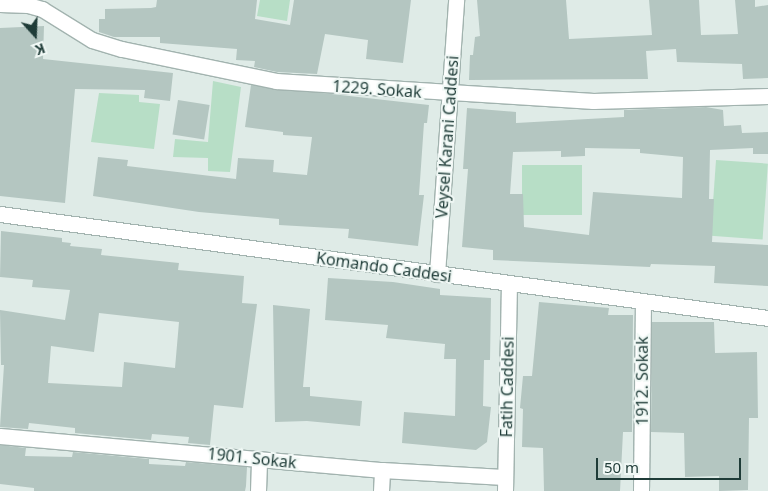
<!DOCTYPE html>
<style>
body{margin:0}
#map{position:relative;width:768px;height:491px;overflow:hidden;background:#dfebe7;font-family:"Noto Sans",sans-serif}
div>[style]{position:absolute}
.green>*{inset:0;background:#b7dec6;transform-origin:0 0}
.building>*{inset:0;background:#b4c6c1;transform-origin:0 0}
.roads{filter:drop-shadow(1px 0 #a2b3af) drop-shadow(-1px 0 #a2b3af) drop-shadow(0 1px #a2b3af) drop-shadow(0 -1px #a2b3af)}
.street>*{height:15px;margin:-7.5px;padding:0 7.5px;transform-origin:7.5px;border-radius:7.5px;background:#fff}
.secondary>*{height:15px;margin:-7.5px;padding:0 7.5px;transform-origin:7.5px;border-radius:7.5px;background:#fff}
span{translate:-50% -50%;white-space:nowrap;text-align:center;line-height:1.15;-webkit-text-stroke:4px #f0f8f5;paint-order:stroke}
.street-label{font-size:16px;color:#1f3c38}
.north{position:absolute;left:10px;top:10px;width:50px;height:50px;-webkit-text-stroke:4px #f0f8f5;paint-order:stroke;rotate:160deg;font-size:14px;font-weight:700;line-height:20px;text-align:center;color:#1f3c38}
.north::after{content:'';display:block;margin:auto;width:18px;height:22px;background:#1f3c38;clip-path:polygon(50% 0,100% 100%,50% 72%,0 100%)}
.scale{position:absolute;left:596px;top:458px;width:145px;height:22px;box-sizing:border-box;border:2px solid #1f3c38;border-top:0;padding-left:6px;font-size:15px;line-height:18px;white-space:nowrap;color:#1f3c38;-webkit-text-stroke:4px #f0f8f5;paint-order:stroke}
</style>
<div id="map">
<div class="green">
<i style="clip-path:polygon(260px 0,290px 0,287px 21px,257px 16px)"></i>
<i style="clip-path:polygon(213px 81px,241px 87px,230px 172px,208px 171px,208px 158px,173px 157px,175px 139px,208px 142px)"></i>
<i style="clip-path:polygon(99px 93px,139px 95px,139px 102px,160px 104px,154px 149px,91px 142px)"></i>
<i style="left:716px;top:160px;width:52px;height:76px;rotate:4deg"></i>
<i style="left:522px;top:165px;width:60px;height:50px"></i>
</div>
<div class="building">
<i style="clip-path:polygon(157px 0,257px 0,255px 19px,290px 25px,294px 0,411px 0,403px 63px,366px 59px,368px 40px,325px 34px,317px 74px,277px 72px,254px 67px,255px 61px,236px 60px,237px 49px,160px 43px,160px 37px,114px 37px,99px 32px,99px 19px,105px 19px,105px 9px,151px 8px,156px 7px)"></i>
<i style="clip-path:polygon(477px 0,566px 0,569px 39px,652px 35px,649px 0,699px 0,701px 35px,738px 34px,735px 0,755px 0,755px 7px,768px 5px,768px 78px,743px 79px,742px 64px,677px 62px,676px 49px,646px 51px,648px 79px,469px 80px,470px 55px,473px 55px,475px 37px,480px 36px)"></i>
<i style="clip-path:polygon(44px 26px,43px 59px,173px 73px,170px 101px,144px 98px,145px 90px,75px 89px,65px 203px,0 196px,0 28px)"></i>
<i style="clip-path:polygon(251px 85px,429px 105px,427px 123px,424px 123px,419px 195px,424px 195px,418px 246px,348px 238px,349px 229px,279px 225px,279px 219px,199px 212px,93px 196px,98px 157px,128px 160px,127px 166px,236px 179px,238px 158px,274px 160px,273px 172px,307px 175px,312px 137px,283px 135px,283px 132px,245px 127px)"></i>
<i style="left:178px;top:100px;width:32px;height:35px;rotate:9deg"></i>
<i style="clip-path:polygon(evenodd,706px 107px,723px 110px,724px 126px,741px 125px,742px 133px,768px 132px,768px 154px,753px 154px,753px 148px,710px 150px,709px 199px,714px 199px,712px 242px,768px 245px,768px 286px,714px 283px,715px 266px,651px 264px,650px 267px,493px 260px,493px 250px,462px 247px,468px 169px,463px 169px,467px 108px,516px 112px,516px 123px,624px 117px,624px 110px,706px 107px,585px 148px,640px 149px,640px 153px,683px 157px,682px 198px,593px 192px,589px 235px,524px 227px,523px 194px,510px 194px,513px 152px,561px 151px,561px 157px,585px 156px,585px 148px)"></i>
<i style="clip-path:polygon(evenodd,1px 231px,62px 238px,62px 242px,71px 243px,70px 246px,102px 249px,101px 255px,179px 263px,178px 270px,244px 276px,242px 303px,257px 304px,243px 408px,214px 405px,210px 445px,188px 443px,189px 437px,152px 434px,151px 440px,75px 433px,75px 428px,29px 423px,28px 429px,0 427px,4px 365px,1px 365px,0 310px,65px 320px,70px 290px,32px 287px,33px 280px,0 277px,1px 231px,99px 313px,179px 322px,175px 368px,124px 362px,122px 387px,48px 383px,51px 346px,94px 352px,99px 313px)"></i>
<i style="clip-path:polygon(328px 278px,393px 282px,440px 289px,440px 295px,491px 298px,490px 360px,484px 360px,483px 406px,491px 407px,487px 442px,476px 450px,402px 443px,404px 412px,455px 416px,456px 359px,444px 359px,445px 344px,386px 338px,388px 325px,325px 320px)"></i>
<i style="clip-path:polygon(539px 302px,609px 308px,608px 315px,633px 315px,632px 432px,623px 432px,620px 491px,544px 491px,543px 448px,522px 447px,523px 409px,520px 408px,523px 376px,532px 376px)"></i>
<i style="clip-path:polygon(273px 305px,310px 309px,303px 387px,310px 387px,310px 396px,362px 401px,360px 426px,307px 421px,275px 422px)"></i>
<i style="clip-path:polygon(652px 322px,714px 322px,715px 353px,757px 352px,758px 418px,749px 418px,748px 490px,719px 491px,719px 476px,685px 477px,684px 433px,651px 432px)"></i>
<i style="clip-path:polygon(0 445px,26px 448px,25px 456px,72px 457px,73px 452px,149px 459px,149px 464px,185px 466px,186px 462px,247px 467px,246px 486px,245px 491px,34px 491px,34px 488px,0 484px)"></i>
</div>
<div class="roads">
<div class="street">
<i style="left:0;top:4px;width:28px;rotate:2deg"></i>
<i style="left:28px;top:5px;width:15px;rotate:16deg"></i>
<i style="left:42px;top:9px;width:59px;rotate:31.8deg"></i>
<i style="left:92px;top:40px;width:31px;rotate:17deg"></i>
<i style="left:122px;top:49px;width:157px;rotate:11.7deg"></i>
<i style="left:276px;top:81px;width:318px;rotate:3.6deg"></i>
<i style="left:593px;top:101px;width:175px;rotate:-1.6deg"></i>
<i style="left:0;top:436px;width:384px;rotate:5.1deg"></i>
<i style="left:382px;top:470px;width:123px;rotate:3.3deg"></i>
<i style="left:258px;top:491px;width:31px;rotate:-88deg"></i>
<i style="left:381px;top:491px;width:21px;rotate:-87deg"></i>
<i style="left:641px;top:491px;width:190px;rotate:-89.4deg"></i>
</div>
<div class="secondary">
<i style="left:0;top:214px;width:775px;rotate:7.71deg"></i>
<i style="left:437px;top:274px;width:275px;rotate:-86deg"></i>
<i style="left:505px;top:491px;width:207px;rotate:-88.9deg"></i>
</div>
</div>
<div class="street-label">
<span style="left:377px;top:89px;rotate:4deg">1229. Sokak</span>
<span style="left:447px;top:137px;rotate:-86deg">Veysel Karani Caddesi</span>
<span style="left:384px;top:267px;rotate:8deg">Komando Caddesi</span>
<span style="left:642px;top:381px;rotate:-90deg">1912. Sokak</span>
<span style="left:507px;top:387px;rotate:-89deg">Fatih Caddesi</span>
<span style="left:252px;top:458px;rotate:6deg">1901. Sokak</span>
</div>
<div class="north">K</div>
<div class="scale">50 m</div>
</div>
